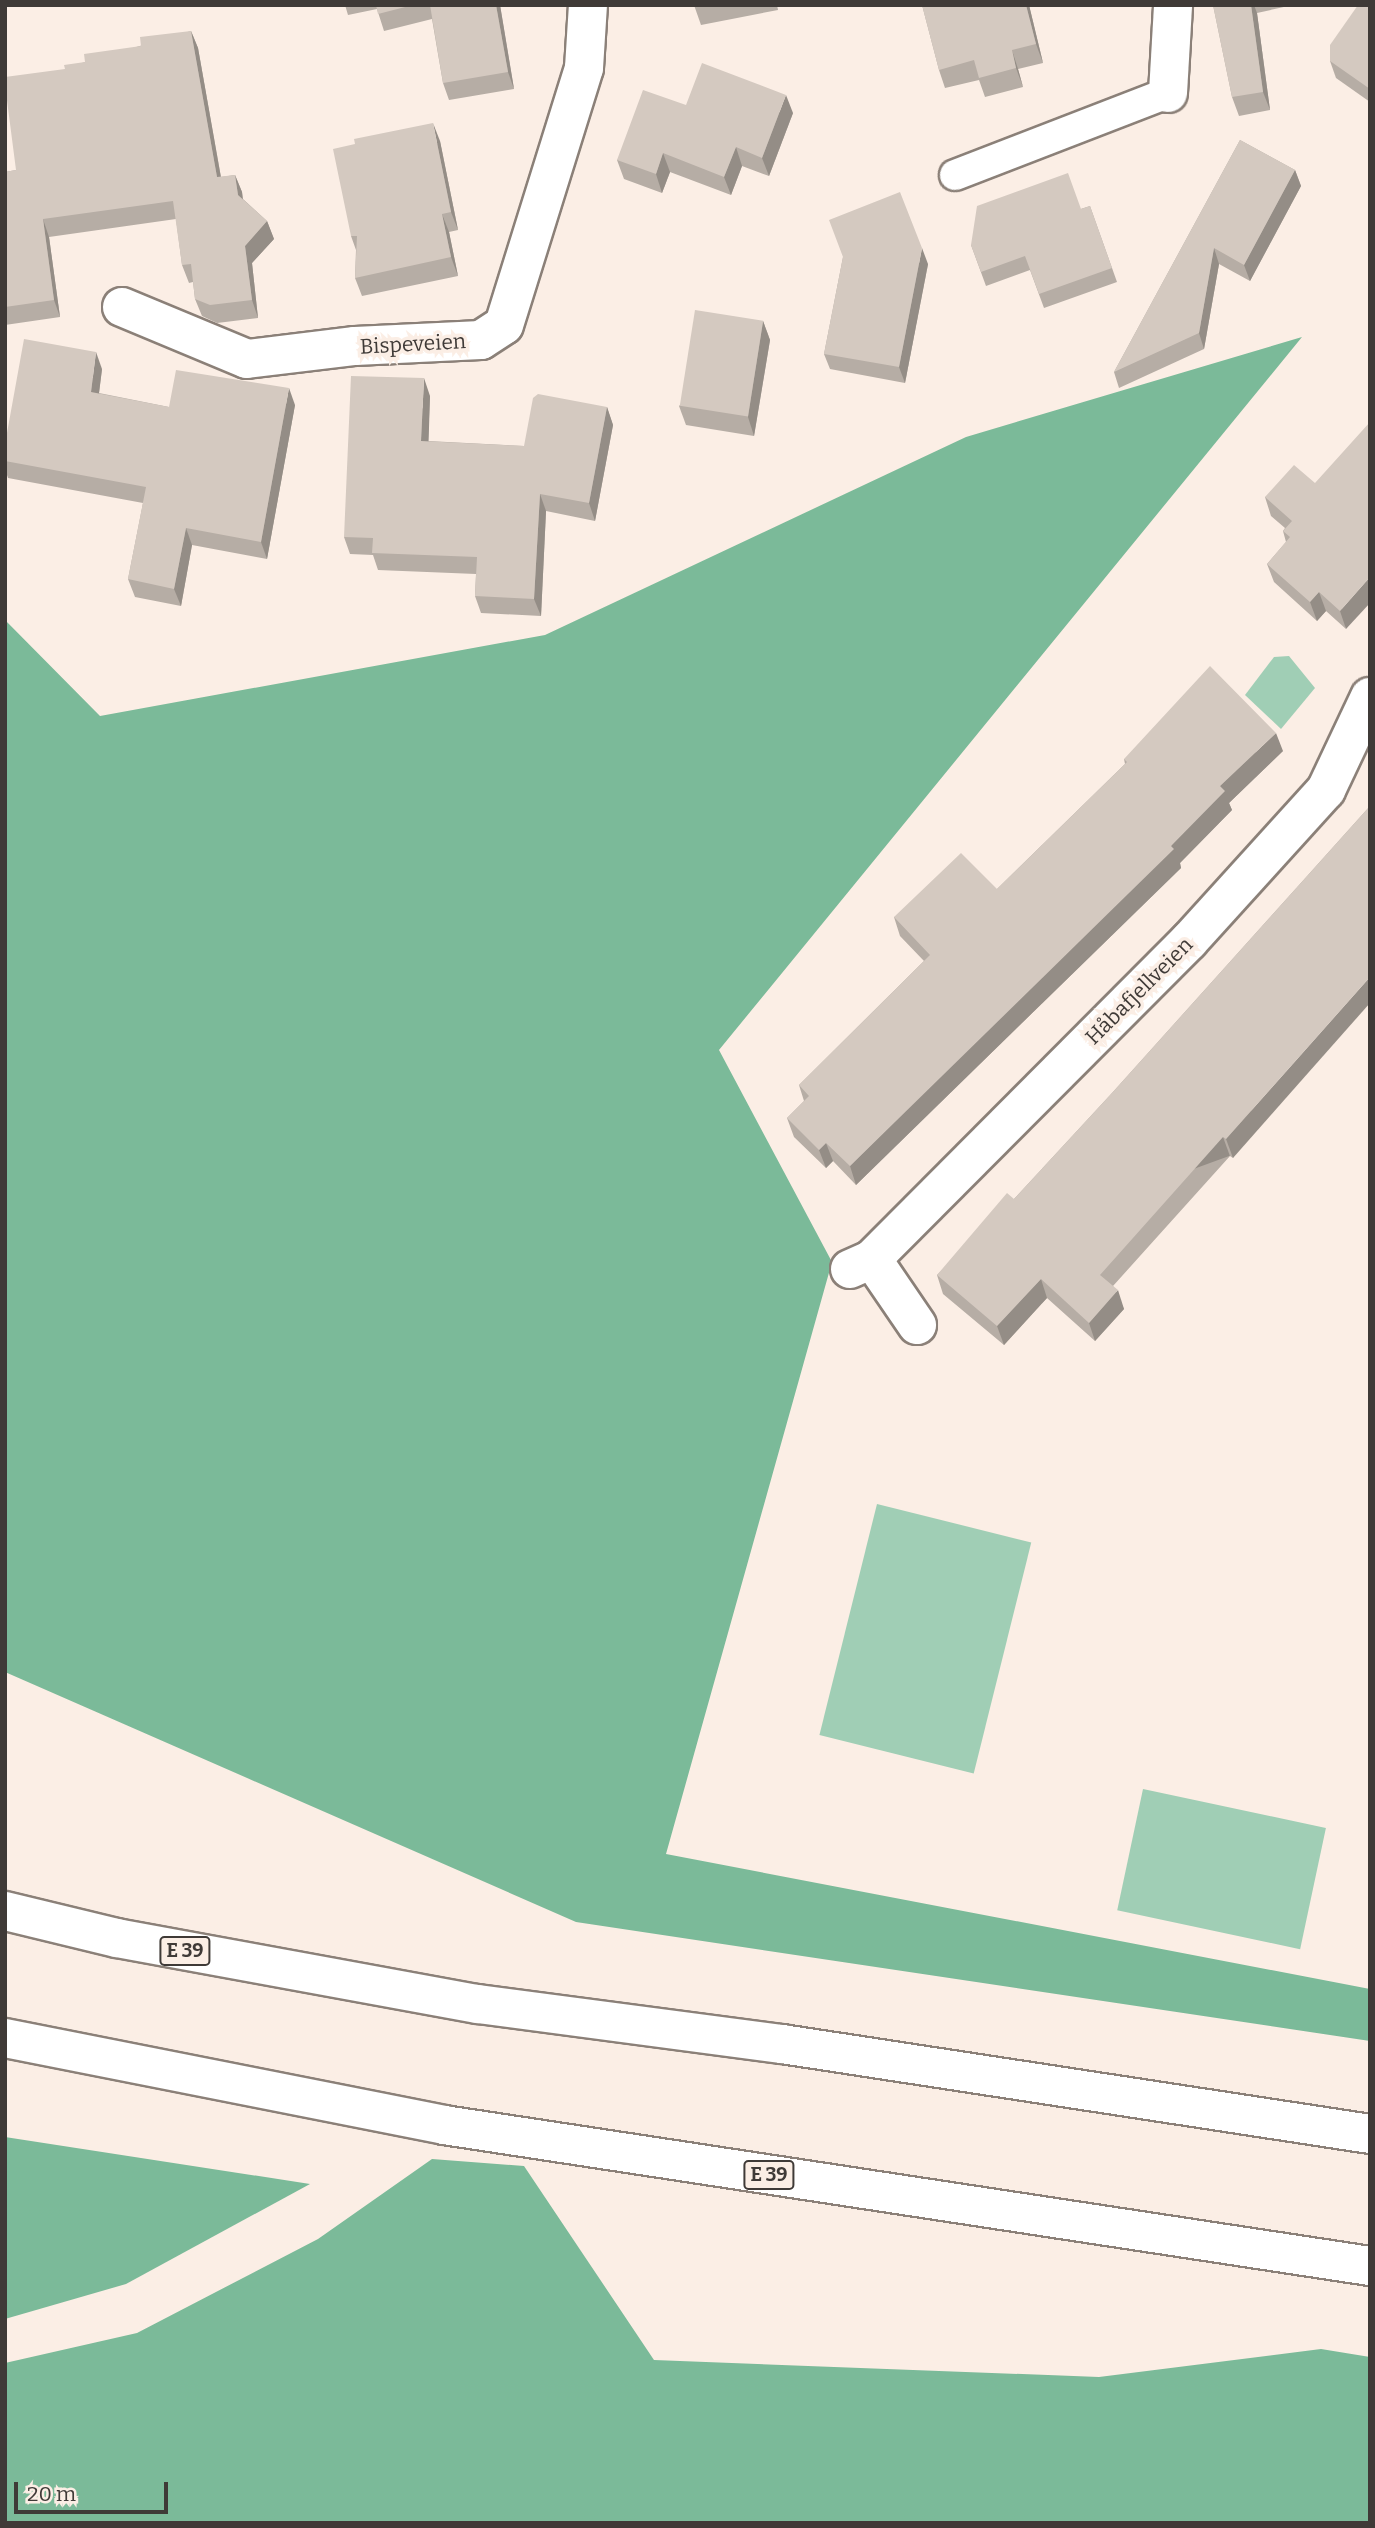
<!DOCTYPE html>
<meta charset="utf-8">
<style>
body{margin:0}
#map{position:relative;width:1375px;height:2528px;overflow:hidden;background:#fbeee5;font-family:Bitter,serif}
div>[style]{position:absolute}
.green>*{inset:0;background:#a0ceb5;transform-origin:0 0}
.forest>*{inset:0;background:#7bba99}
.roads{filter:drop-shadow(2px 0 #8b8078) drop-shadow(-2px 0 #8b8078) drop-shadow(0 2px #8b8078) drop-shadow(0 -2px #8b8078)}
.lane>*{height:30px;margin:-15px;padding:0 15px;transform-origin:15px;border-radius:15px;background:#fff}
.street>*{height:38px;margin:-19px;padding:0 19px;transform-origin:19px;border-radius:19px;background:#fff}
.highway>*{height:38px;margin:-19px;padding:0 19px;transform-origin:19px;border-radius:19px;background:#fff}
.wall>*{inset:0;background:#b6ada5}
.shaded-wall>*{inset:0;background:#948d86;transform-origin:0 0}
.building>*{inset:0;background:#d4c9c0;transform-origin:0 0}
span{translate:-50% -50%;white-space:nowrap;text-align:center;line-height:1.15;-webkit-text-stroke:7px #fbeee5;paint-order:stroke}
.shield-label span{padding:2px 5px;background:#fbeee5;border:2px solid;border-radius:5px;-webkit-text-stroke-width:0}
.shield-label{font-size:19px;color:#3f3a37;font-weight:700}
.street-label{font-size:21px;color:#3f3a37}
.frame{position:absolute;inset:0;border:7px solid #3f3a37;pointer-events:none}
.scale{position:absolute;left:14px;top:2482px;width:154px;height:32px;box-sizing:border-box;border:4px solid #3f3a37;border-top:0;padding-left:9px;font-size:21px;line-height:24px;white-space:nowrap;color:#3f3a37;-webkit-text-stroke:5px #fbeee5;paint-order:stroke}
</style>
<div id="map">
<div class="green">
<i style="clip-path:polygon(1289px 656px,1315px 688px,1281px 729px,1245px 695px,1274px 657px)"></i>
<i style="left:877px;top:1504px;width:159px;height:238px;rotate:14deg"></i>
<i style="left:1143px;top:1789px;width:187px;height:124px;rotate:12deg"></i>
</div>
<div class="forest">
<i style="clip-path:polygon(1302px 337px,719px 1050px,832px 1262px,666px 1854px,1370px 1989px,1370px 2041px,576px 1922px,5px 1672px,5px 620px,100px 716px,545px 635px,966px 437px)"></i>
<i style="clip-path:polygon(5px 2137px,310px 2184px,126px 2284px,5px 2319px)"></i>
<i style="clip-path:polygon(432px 2159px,524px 2166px,654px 2360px,1099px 2377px,1321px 2349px,1370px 2357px,1370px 2523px,5px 2523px,5px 2363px,137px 2333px,318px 2239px)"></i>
</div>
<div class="roads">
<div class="lane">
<i style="left:955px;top:175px;width:228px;rotate:-21.1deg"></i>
</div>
<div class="street">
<i style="left:1168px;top:93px;width:88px;rotate:-86.7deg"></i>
<i style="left:122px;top:307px;width:135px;rotate:22.6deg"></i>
<i style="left:247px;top:359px;width:109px;rotate:-6.9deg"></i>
<i style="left:355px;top:346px;width:126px;rotate:-2.7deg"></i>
<i style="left:481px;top:340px;width:27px;rotate:-33deg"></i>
<i style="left:504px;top:325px;width:269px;rotate:-72.7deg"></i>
<i style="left:584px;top:68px;width:63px;rotate:-86.4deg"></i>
<i style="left:872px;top:1259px;width:80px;rotate:55.7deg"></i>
<i style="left:850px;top:1269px;width:24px;rotate:-24deg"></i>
<i style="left:872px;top:1259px;width:449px;rotate:-45.1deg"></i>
<i style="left:1189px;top:941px;width:204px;rotate:-47.8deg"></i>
<i style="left:1326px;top:790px;width:103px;rotate:-64.7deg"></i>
</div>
<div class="highway">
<i style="left:5px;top:1911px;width:115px;rotate:13.6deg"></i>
<i style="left:117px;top:1938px;width:367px;rotate:10.4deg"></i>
<i style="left:478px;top:2004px;width:307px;rotate:7.5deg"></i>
<i style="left:782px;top:2044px;width:595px;rotate:8.7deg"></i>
<i style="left:5px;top:2038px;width:448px;rotate:11.2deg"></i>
<i style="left:444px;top:2125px;width:937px;rotate:8.66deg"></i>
</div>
</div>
<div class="wall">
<i style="clip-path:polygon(345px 5px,500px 5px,514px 89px,449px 100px,443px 83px,432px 19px,384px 31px,377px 9px,348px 15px)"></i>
<i style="clip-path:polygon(694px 5px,777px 5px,778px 10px,701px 25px)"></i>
<i style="clip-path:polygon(922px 5px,1029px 5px,1043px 63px,1018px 69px,1023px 87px,985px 97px,979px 80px,945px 88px,939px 70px)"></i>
<i style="clip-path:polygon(1213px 5px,1293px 5px,1257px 13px,1270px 110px,1239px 116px,1232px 97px)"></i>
<i style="clip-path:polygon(1370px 5px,1370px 102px,1336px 78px,1330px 61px)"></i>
<i style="clip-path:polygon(191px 31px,198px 48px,221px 177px,235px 175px,242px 192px,243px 199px,267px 221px,274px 239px,252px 263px,258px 318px,217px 323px,202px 316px,195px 299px,193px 282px,189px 283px,182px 265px,176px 219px,49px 237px,60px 317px,5px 325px,5px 172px,16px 170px,65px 69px,85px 62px)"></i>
<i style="clip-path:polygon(686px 105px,793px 113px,769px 176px,742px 166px,731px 195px,670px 172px,662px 193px,624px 179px,617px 160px)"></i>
<i style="clip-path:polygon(1240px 140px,1295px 170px,1301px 186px,1250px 281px,1219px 264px,1204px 349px,1119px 388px,1114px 372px)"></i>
<i style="clip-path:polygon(440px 141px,458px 230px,449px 232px,458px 276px,362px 296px,355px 278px,356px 250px,351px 236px)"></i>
<i style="clip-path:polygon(1090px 206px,1117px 282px,1044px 308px,1030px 270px,986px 286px,971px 245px)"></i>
<i style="clip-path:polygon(843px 257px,928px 264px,905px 383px,830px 369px,824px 354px)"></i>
<i style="clip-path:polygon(763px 321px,770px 340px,754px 436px,686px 425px,679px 406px)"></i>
<i style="clip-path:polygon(102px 369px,99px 393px,169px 407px,295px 405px,267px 559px,192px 545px,181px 606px,135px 597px,128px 579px,143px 503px,8px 478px,5px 469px,5px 461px)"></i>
<i style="clip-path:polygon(430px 396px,428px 441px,524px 446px,607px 407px,613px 425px,595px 521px,546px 511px,541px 616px,481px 613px,475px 596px,476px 574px,378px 570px,373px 555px,350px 554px,344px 537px)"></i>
<i style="clip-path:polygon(1315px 483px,1346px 629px,1326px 611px,1317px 621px,1274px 582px,1267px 564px,1286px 542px,1283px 531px,1285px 528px,1271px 516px,1265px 497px)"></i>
<i style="clip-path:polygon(1283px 751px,1229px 803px,1232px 810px,1180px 863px,1181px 868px,856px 1185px,833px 1161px,826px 1168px,794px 1137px,787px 1118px,804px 1101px,799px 1085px,924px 961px,900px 936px,894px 917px,997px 889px,1125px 764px,1124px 759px)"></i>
<i style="clip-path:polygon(1370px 806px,1233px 1158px,1230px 1156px,1113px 1286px,1124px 1309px,1095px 1341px,1047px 1298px,1004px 1345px,943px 1294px,937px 1275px,1014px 1199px,1112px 1093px)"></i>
</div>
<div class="shaded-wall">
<i style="clip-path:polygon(496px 5px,500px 5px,514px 89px,508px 72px)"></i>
<i style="clip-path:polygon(1026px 5px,1029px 5px,1043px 63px,1036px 44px)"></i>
<i style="clip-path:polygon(1251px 5px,1254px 5px,1257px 13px,1270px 110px,1263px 92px)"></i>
<i style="clip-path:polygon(191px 31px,198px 48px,224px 195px,217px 177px)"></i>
<i style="clip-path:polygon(1012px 50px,1018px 69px,1023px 87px,1016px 68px)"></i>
<i style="clip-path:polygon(786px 95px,793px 113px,769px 176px,762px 158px)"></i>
<i style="clip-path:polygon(433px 123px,440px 141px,458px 230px,451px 212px)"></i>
<i style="clip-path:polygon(736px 147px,742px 166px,731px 195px,724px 177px)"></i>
<i style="clip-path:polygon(663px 153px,670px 172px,662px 193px,656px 174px)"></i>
<i style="clip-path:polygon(1295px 170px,1301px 186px,1250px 281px,1244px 265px)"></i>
<i style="clip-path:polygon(235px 175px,242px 192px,244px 213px,238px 195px)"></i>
<i style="clip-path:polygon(442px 214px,449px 232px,458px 276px,451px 257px)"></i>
<i style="clip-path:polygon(43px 219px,49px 237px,60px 317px,54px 300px)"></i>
<i style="clip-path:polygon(267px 221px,274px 239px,252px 263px,258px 318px,252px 300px,245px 246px)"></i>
<i style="clip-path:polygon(922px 248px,928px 264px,905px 383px,899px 367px)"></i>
<i style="clip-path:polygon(1214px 248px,1219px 264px,1204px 349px,1199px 333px)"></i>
<i style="clip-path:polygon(763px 321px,770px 340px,754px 436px,748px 417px)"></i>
<i style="clip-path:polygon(96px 352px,102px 369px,97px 409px,91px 392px)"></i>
<i style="clip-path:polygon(424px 378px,430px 396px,428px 459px,421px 441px)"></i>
<i style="clip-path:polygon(289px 388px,295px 405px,267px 559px,261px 542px)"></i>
<i style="clip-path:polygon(607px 407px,613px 425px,595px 521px,589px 503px)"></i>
<i style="clip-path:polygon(540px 494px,546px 511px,541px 616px,534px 599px)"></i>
<i style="clip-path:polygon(186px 528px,192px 545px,181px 606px,174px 589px)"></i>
<i style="clip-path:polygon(1370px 577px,1370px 603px,1346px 629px,1340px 611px)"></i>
<i style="clip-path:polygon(1319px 592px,1326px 611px,1317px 621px,1310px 602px)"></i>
<i style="clip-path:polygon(1276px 733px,1283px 751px,1229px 803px,1232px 810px,1180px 863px,1181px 868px,856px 1185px,850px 1166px,1171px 846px,1220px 786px)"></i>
<i style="clip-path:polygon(1370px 977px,1370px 1003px,1233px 1158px,1226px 1139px)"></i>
<i style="left:1223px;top:1137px;width:20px;height:185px;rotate:70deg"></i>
<i style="clip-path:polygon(826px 1143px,833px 1161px,826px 1168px,819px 1150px)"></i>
<i style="clip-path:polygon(1041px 1279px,1047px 1298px,1004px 1345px,997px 1326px)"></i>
<i style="clip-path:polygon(1118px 1290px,1124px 1309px,1095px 1341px,1089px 1323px)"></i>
</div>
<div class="building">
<i style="clip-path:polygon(376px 5px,413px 5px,378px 14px)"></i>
<i style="clip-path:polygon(430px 5px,496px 5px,508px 72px,443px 83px)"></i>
<i style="clip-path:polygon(922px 5px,1026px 5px,1036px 44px,1012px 50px,1016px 68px,979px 78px,974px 60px,939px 70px)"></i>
<i style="clip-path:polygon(1213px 5px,1251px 5px,1263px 92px,1232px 97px)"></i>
<i style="clip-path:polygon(1358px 5px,1370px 5px,1370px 89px,1330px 61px,1330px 45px)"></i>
<i style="clip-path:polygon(191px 31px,217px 177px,235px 175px,238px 195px,267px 221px,245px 246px,252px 300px,210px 305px,195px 299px,191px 264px,182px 265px,173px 201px,43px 219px,54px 300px,5px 307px,5px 172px,16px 170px,5px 85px,5px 77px,65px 69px,64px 65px,85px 62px,84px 54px,141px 46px,140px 37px)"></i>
<i style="clip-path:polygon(702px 63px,786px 95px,762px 158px,736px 147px,724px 177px,663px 153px,656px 174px,617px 160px,643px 90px,686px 105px)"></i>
<i style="clip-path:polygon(433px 123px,451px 212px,442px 214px,451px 257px,355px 278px,357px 236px,351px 236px,333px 149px,355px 144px,354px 139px)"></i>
<i style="clip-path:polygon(1240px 140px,1295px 170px,1244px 265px,1214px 248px,1199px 333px,1114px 372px)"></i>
<i style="clip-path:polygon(1068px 173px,1081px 209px,1090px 206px,1112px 268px,1039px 294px,1025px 256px,981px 272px,971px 245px,977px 206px)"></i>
<i style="clip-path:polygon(900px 192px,922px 248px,899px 367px,824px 354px,843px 257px,829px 220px)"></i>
<i style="left:695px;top:310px;width:69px;height:97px;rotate:9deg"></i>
<i style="clip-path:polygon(24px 339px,96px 352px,91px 392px,169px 407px,176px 370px,289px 388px,261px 542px,186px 528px,174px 589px,128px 579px,146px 487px,5px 461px,5px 444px)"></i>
<i style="clip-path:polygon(351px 376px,424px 378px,421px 441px,524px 446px,533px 398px,538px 394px,607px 407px,589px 503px,540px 494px,534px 599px,475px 596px,477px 557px,372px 553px,373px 538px,344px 537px)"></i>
<i style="clip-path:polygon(1370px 422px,1370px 577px,1340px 611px,1319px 592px,1310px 602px,1267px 564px,1290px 537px,1283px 531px,1292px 521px,1265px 497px,1294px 465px,1315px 483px)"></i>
<i style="clip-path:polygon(1210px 666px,1276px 733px,1220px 786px,1225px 791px,1171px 846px,1174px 849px,850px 1166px,826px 1143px,819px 1150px,787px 1118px,809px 1096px,799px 1085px,930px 955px,894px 917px,961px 853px,997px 889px,1127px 762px,1124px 759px)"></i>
<i style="clip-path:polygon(1370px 806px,1370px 977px,1226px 1139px,1223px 1137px,1100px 1275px,1118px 1290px,1089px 1323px,1041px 1279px,997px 1326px,937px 1275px,1007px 1193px,1014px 1199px,1112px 1093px)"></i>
</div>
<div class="shield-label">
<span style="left:185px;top:1951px">E 39</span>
<span style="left:769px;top:2175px">E 39</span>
</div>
<div class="street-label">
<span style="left:413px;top:344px;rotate:-3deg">Bispeveien</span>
<span style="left:1139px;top:991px;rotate:-45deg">Håbafjellveien</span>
</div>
<div class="frame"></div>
<div class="scale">20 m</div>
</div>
